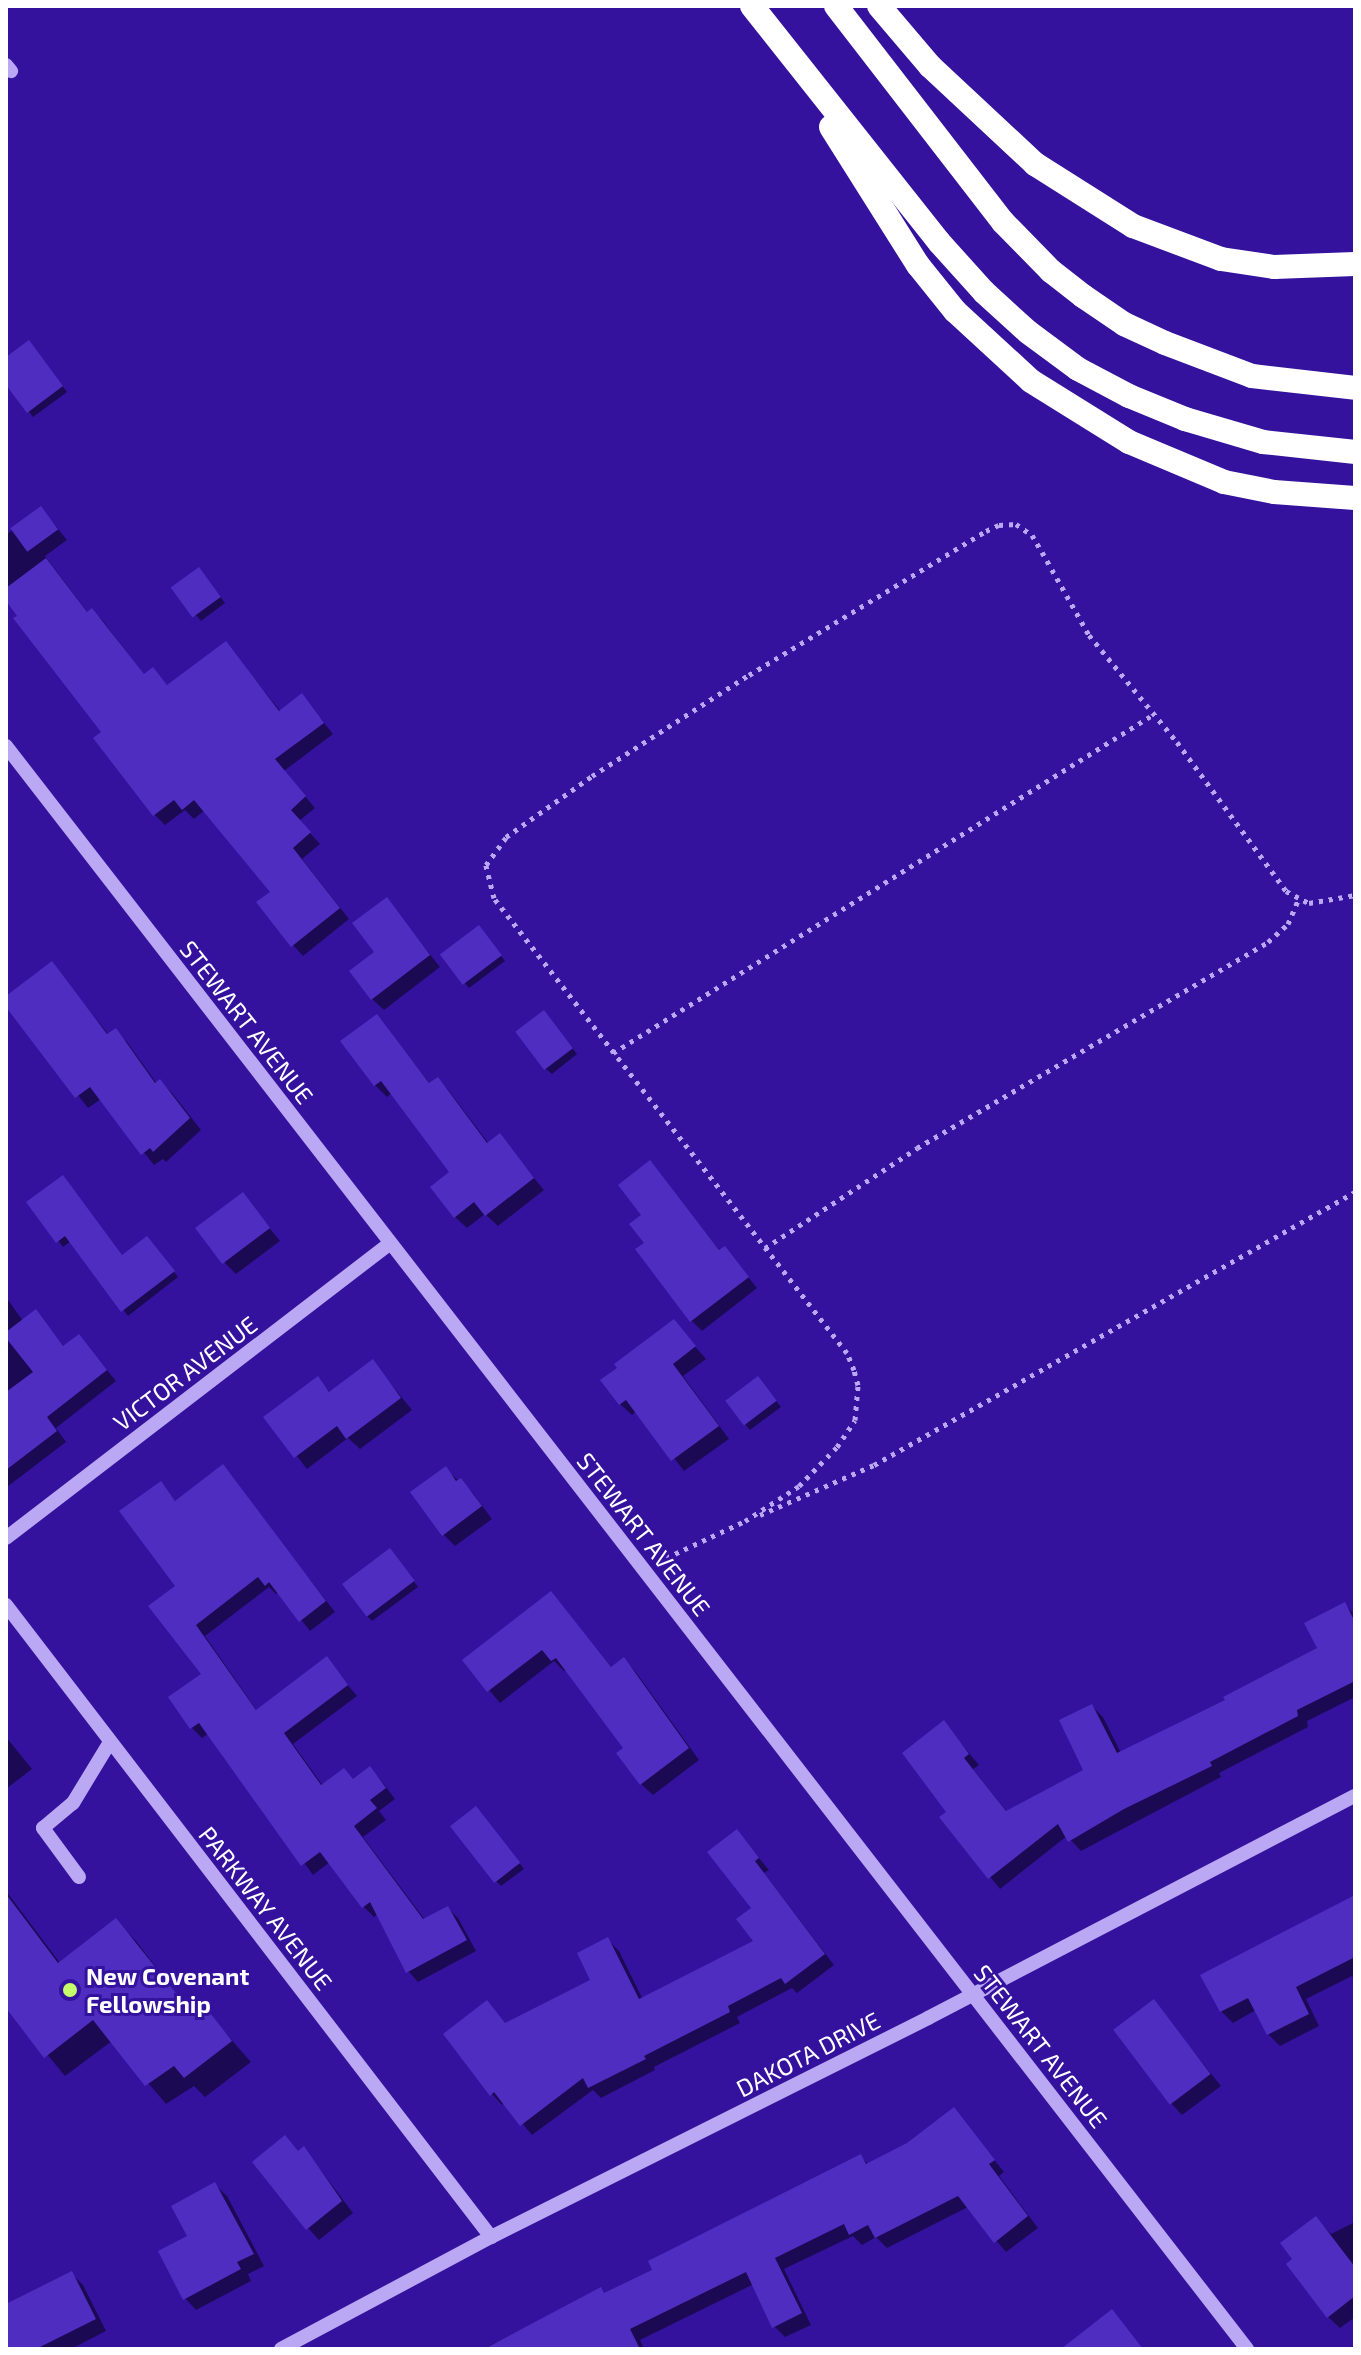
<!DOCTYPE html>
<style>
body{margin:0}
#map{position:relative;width:1361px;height:2355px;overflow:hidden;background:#34129e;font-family:"Exo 2",sans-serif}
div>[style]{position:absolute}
.shadow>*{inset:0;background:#0007}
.building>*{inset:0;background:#502dc1;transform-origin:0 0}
.path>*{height:5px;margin-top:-2.5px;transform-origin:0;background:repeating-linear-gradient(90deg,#baa8f4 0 4px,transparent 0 10px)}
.minor>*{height:14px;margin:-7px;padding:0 7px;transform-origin:7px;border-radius:7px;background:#baa8f4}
.highway>*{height:24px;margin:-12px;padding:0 12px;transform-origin:12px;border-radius:12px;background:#fff}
.dots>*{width:22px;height:22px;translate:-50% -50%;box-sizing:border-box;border:4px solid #34129e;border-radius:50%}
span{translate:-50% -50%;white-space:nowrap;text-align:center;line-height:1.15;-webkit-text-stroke:6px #34129e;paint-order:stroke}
.street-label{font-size:24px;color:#fff}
.poi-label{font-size:24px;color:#fff;font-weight:700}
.left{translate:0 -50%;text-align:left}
.frame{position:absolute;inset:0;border:8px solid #fff;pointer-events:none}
</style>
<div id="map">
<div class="shadow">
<i style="clip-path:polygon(34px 348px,67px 392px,33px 417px,6px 382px,6px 360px)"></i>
<i style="clip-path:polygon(41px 508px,67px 540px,45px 556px,88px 613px,92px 610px,103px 621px,145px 676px,153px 670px,169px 687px,226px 643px,281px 712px,302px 696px,333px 734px,284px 771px,315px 808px,299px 821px,320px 844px,302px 859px,349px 919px,303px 956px,293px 945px,273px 892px,205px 810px,194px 819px,185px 810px,165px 825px,155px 815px,96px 739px,104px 733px,6px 598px,6px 535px)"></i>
<i style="clip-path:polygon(204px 575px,225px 603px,201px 621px,174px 589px)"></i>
<i style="clip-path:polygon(387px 900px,440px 967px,384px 1010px,372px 999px)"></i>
<i style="clip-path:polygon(484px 933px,505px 961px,469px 988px,442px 955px)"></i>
<i style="clip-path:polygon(52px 964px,109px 1035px,115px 1031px,127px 1042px,157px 1084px,160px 1081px,172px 1093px,201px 1130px,166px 1162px,163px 1159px,154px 1165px,101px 1099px,88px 1108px,6px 1004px,6px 998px)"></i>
<i style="clip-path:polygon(377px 1016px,431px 1085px,438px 1079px,449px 1091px,489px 1144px,499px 1136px,544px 1190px,498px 1226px,485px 1214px,467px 1228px,455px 1217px,452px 1172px,392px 1093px,387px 1097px,375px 1085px)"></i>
<i style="clip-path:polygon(549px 1018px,577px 1054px,552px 1074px,546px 1069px)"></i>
<i style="clip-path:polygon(650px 1163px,721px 1252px,725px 1248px,757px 1288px,702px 1331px,692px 1321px,644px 1216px)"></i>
<i style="clip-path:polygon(243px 1195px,280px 1241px,236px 1274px,225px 1263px)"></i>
<i style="clip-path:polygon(29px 1202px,123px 1257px,152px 1244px,178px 1277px,128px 1316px,71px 1241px,63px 1247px)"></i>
<i style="clip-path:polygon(6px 1297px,23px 1321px,35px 1312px,65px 1348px,79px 1336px,116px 1381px,56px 1428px,66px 1442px,7px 1487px)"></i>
<i style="clip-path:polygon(674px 1322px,706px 1359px,683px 1376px,729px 1439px,684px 1471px,637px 1411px,632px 1415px,620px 1404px)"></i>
<i style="clip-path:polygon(372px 1361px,412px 1410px,360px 1449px,348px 1438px,307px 1469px,266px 1417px,317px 1379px,331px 1393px)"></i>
<i style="clip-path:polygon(763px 1384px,781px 1407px,750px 1430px,745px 1424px)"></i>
<i style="clip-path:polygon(223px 1467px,335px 1612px,310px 1631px,279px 1592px,276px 1594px,269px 1587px,205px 1636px,258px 1712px,326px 1659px,357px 1696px,293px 1744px,323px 1786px,354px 1781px,369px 1769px,380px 1779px,395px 1799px,379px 1811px,386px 1820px,363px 1837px,425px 1920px,448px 1908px,458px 1918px,476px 1951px,418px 1982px,408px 1971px,378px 1914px,374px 1917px,364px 1907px,330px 1862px,313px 1875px,209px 1733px,202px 1738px,192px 1728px,204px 1675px,177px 1587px,160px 1484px,176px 1502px)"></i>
<i style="clip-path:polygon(445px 1469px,472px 1492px,492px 1519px,455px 1546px,443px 1534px)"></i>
<i style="clip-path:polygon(395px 1556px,418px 1587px,372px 1621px,367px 1616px)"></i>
<i style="clip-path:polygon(551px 1593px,612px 1668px,624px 1660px,635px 1671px,699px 1760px,653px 1795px,641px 1784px,626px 1748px,567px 1669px,564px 1671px,554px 1661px,500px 1703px,464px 1660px)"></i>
<i style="clip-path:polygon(1344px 1604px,1355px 1615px,1355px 1697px,1307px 1721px,1308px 1727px,1219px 1773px,1221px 1777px,1081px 1851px,1067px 1836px,1000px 1889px,942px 1818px,949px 1812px,944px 1723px,979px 1765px,973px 1769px,1008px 1813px,1085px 1771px,1092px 1706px,1103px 1717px,1121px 1753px,1228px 1701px,1319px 1649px)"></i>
<i style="clip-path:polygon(6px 1737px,32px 1769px,6px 1789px)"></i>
<i style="clip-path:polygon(481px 1814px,524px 1869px,501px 1886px,496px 1881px)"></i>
<i style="clip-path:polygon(736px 1831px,769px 1870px,764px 1873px,834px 1965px,797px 1993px,792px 1988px,737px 2017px,740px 2023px,654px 2067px,655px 2070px,601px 2098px,593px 2090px,532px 2135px,505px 2103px,502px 2105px,492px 2094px,446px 2034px,487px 2003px,506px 2025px,593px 1981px,608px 1940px,619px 1951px,643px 2000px,756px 1942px,754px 1908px)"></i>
<i style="clip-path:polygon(6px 1891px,60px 1963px,116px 1921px,136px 1941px,181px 2000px,198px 2019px,207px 2012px,251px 2062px,205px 2097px,194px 2086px,166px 2104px,112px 2041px,65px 2076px,6px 2005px)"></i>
<i style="clip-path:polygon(1355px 1899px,1355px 1980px,1352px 1976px,1306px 1999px,1319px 2026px,1280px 2046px,1268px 2034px,1256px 2010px,1233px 2023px,1221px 2011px)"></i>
<i style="clip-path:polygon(1154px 2002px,1221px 2086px,1182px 2115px,1171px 2103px)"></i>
<i style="clip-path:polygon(954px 2110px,1004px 2172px,999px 2176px,1038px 2228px,1006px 2252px,968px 2207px,887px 2248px,876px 2237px,862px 2245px,853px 2236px,784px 2269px,811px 2325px,785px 2337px,774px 2326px,754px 2284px,640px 2340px,644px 2349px,483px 2349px,600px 2289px,606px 2295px,654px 2271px,860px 2156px,869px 2165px,908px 2145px)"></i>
<i style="clip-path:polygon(304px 2148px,353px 2213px,319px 2240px,308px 2228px,299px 2152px)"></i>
<i style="clip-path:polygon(215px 2185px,227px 2196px,264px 2266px,248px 2274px,251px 2281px,196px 2310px,185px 2298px,190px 2237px)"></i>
<i style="clip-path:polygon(1316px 2219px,1331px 2234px,1355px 2222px,1355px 2317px,1340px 2328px,1328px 2317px,1295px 2259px)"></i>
<i style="clip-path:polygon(71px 2273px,83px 2285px,106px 2331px,71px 2349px,6px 2349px,6px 2306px)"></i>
</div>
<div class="building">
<i style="clip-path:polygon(29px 340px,63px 386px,27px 413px,6px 385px,6px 357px)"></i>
<i style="left:41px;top:506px;width:29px;height:38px;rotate:54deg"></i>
<i style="clip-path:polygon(46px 558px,87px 612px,92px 608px,144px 674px,153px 667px,167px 685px,226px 641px,279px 711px,302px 693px,324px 723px,275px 759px,306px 796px,291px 810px,311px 832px,293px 848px,340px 908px,291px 947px,256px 902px,270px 892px,194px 800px,182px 810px,174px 800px,153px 816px,93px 738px,101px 732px,13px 618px,17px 616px,6px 601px,6px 588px)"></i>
<i style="left:199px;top:567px;width:37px;height:35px;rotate:54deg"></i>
<i style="clip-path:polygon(387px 897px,430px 955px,371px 1000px,349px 971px,374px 952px,352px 923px)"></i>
<i style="left:479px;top:925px;width:38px;height:49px;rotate:53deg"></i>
<i style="clip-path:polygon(52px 961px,107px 1034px,116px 1028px,155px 1083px,160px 1079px,190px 1118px,153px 1152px,150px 1148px,141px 1155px,90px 1087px,75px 1098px,6px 1007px,6px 996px)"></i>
<i style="left:544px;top:1010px;width:48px;height:36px;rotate:53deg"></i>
<i style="clip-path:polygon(377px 1014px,429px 1083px,438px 1077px,487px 1143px,500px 1133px,534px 1178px,485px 1216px,474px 1202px,454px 1218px,430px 1187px,449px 1172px,381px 1081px,374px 1086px,340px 1041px)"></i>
<i style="clip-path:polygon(650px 1160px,719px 1250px,725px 1246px,749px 1277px,690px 1322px,635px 1249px,644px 1243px,629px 1224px,641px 1215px,618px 1185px)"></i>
<i style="clip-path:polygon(63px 1175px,122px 1255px,147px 1236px,175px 1271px,121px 1312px,65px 1236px,56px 1243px,26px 1202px)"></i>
<i style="left:243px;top:1192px;width:45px;height:60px;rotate:53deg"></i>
<i style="clip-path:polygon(36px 1309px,63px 1346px,79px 1334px,107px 1370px,47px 1417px,57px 1431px,6px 1470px,6px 1392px,33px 1372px,6px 1338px,6px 1332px)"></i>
<i style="clip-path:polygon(674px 1319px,696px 1346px,673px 1364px,719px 1426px,671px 1461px,626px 1400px,619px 1405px,600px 1380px,617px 1368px,614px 1364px)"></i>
<i style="clip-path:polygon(373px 1359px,401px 1398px,346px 1439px,337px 1426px,294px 1458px,263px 1417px,318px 1376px,329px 1392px)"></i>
<i style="left:758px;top:1376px;width:31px;height:41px;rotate:53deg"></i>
<i style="clip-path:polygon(223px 1464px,326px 1601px,299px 1622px,269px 1582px,265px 1586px,258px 1577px,196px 1625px,256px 1710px,327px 1656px,348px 1685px,284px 1733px,321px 1785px,344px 1768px,353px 1779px,370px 1766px,386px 1788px,370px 1800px,377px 1808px,354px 1826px,423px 1919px,448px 1906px,467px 1940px,406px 1973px,370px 1902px,362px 1908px,320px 1852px,301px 1866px,199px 1723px,190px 1729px,168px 1697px,201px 1674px,148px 1606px,175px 1586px,119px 1511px,161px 1481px,175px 1501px)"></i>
<i style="clip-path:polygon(446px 1466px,456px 1481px,461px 1478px,482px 1506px,442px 1536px,410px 1492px)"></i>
<i style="left:390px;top:1548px;width:41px;height:60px;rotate:53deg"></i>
<i style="clip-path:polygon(551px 1591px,611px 1667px,624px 1657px,689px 1748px,640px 1785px,616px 1753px,623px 1748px,556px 1658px,551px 1661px,542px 1650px,487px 1692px,462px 1660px)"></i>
<i style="clip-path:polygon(1345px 1602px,1355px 1622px,1355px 1681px,1297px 1710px,1298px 1716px,1210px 1762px,1212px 1766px,1124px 1809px,1068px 1842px,1058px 1824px,988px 1879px,939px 1817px,946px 1812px,902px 1753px,944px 1720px,969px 1754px,964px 1758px,1006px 1811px,1083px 1770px,1059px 1720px,1092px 1704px,1117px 1753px,1225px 1700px,1223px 1697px,1317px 1648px,1304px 1623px)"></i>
<i style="left:476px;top:1806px;width:72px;height:33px;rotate:52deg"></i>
<i style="clip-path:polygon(737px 1829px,759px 1858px,755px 1861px,825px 1954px,785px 1984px,781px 1978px,728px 2006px,730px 2012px,644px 2056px,646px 2059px,588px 2088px,583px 2078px,520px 2126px,494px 2092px,490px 2096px,443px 2034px,487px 2000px,505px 2023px,590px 1980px,577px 1953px,608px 1937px,639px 1999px,753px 1941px,736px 1919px,751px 1908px,707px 1852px)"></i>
<i style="clip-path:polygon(6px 1894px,58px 1963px,116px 1918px,196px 2018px,207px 2009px,232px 2041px,184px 2078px,174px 2066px,145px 2086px,93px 2020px,44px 2058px,6px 2008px)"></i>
<i style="clip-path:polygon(1355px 1895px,1355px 1957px,1296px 1987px,1309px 2014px,1267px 2035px,1248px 1998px,1220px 2012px,1200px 1975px)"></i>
<i style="left:1154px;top:1999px;width:94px;height:51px;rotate:53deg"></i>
<i style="clip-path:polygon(954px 2107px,995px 2160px,989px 2164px,1028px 2216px,994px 2243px,958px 2196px,875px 2238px,868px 2225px,849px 2235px,844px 2224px,775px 2258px,802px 2313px,772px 2328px,746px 2272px,630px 2329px,640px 2349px,484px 2349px,601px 2287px,604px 2293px,652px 2270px,648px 2261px,861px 2154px,866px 2164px,907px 2143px)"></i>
<i style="clip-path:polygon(285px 2135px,298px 2151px,304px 2146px,342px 2201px,306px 2230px,252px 2162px)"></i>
<i style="clip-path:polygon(215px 2182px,254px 2254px,237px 2262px,241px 2269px,183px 2300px,158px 2251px,187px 2236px,171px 2206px)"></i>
<i style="clip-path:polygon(1316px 2216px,1355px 2267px,1355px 2296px,1327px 2318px,1286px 2264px,1292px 2259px,1280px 2243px)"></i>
<i style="clip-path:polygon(72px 2271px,96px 2319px,36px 2349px,6px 2349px,6px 2304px)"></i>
<i style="clip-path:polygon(1112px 2309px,1143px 2349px,1061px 2349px)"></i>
</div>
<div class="path">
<i style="left:613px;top:1053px;width:638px;rotate:-32.07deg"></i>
<i style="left:765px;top:1248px;width:182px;rotate:-33.3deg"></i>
<i style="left:917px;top:1148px;width:407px;rotate:-30.4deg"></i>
<i style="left:1268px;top:942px;width:27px;rotate:-42deg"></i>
<i style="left:1288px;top:924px;width:26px;rotate:-67deg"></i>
<i style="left:760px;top:1515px;width:124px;rotate:-23.7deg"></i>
<i style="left:874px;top:1465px;width:553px;rotate:-29.58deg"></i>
<i style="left:745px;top:1521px;width:64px;rotate:-32.9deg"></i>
<i style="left:799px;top:1486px;width:54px;rotate:-45.7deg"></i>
<i style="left:837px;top:1447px;width:32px;rotate:-56deg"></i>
<i style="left:855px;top:1420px;width:35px;rotate:-85deg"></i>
<i style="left:858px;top:1385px;width:16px;rotate:-105deg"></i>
<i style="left:854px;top:1370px;width:18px;rotate:-112deg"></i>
<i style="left:847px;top:1353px;width:576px;rotate:-127.81deg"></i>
<i style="left:494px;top:898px;width:34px;rotate:-104deg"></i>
<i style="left:486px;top:865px;width:34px;rotate:-54deg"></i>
<i style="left:506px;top:837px;width:105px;rotate:-35.3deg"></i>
<i style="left:592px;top:776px;width:187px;rotate:-32.8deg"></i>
<i style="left:749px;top:675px;width:277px;rotate:-31.3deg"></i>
<i style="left:986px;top:531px;width:14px;rotate:-25deg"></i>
<i style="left:999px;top:525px;width:17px;rotate:-3deg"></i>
<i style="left:1016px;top:524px;width:19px;rotate:35deg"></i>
<i style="left:1032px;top:535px;width:20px;rotate:60deg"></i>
<i style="left:1042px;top:552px;width:95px;rotate:60.5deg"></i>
<i style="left:1089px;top:635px;width:139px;rotate:50.6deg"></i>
<i style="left:1177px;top:742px;width:185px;rotate:53.8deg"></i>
<i style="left:1286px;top:891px;width:26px;rotate:28deg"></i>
<i style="left:1309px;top:903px;width:47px;rotate:-9.9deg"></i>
<i style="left:666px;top:1558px;width:89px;rotate:-25.1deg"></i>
</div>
<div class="minor">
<i style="left:6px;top:65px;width:8px;rotate:50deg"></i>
<i style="left:6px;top:746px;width:2027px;rotate:52.25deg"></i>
<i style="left:6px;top:1538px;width:484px;rotate:-37.5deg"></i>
<i style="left:6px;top:1605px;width:797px;rotate:52.5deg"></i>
<i style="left:79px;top:1877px;width:61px;rotate:-126.3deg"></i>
<i style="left:43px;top:1828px;width:39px;rotate:-40deg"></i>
<i style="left:73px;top:1803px;width:71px;rotate:-58.8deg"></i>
<i style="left:281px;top:2349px;width:238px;rotate:-28.1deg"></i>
<i style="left:491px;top:2237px;width:489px;rotate:-26.6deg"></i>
<i style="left:928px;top:2018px;width:481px;rotate:-27.5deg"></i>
</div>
<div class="highway">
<i style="left:752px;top:6px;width:301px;rotate:51.6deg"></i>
<i style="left:939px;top:242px;width:67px;rotate:48deg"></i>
<i style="left:984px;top:292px;width:59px;rotate:42.3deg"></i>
<i style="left:1028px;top:332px;width:62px;rotate:36.5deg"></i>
<i style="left:1078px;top:369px;width:58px;rotate:27.9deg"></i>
<i style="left:1129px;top:396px;width:61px;rotate:22.3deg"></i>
<i style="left:1185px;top:419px;width:81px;rotate:16.4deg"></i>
<i style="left:1263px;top:442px;width:93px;rotate:6.2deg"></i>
<i style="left:836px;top:6px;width:273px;rotate:52.3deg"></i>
<i style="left:1003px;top:222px;width:69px;rotate:45.6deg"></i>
<i style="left:1051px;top:271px;width:41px;rotate:38deg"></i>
<i style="left:1083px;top:296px;width:50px;rotate:34.3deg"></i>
<i style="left:1124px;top:324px;width:45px;rotate:24.9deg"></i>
<i style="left:1165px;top:343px;width:93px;rotate:20.8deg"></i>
<i style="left:1252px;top:376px;width:104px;rotate:6.6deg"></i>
<i style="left:879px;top:6px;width:79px;rotate:49.6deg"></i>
<i style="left:930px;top:66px;width:144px;rotate:43deg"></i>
<i style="left:1035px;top:164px;width:116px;rotate:32.3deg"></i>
<i style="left:1133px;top:226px;width:94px;rotate:20.6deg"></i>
<i style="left:1221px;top:259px;width:54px;rotate:8.6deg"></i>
<i style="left:1274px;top:267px;width:81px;rotate:-2.1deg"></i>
<i style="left:831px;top:127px;width:163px;rotate:57.8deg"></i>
<i style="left:918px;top:265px;width:59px;rotate:51.2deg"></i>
<i style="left:955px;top:311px;width:103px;rotate:42.6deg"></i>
<i style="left:1031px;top:381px;width:115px;rotate:31.9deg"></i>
<i style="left:1129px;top:442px;width:103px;rotate:22.8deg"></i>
<i style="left:1224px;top:482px;width:51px;rotate:11.3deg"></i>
<i style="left:1274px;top:492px;width:81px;rotate:4.2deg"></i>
</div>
<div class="dots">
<i style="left:70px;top:1990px;background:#c5ff6b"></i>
</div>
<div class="street-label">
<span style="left:247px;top:1022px;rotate:52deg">STEWART AVENUE</span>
<span style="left:185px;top:1373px;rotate:-37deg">VICTOR AVENUE</span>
<span style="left:644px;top:1534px;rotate:52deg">STEWART AVENUE</span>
<span style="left:266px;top:1908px;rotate:52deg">PARKWAY AVENUE</span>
<span style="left:1041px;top:2046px;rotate:52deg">STEWART AVENUE</span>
<span style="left:808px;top:2054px;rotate:-27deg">DAKOTA DRIVE</span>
</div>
<div class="poi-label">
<span class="left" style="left:86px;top:1990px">New Covenant<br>Fellowship</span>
</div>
<div class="frame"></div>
</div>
